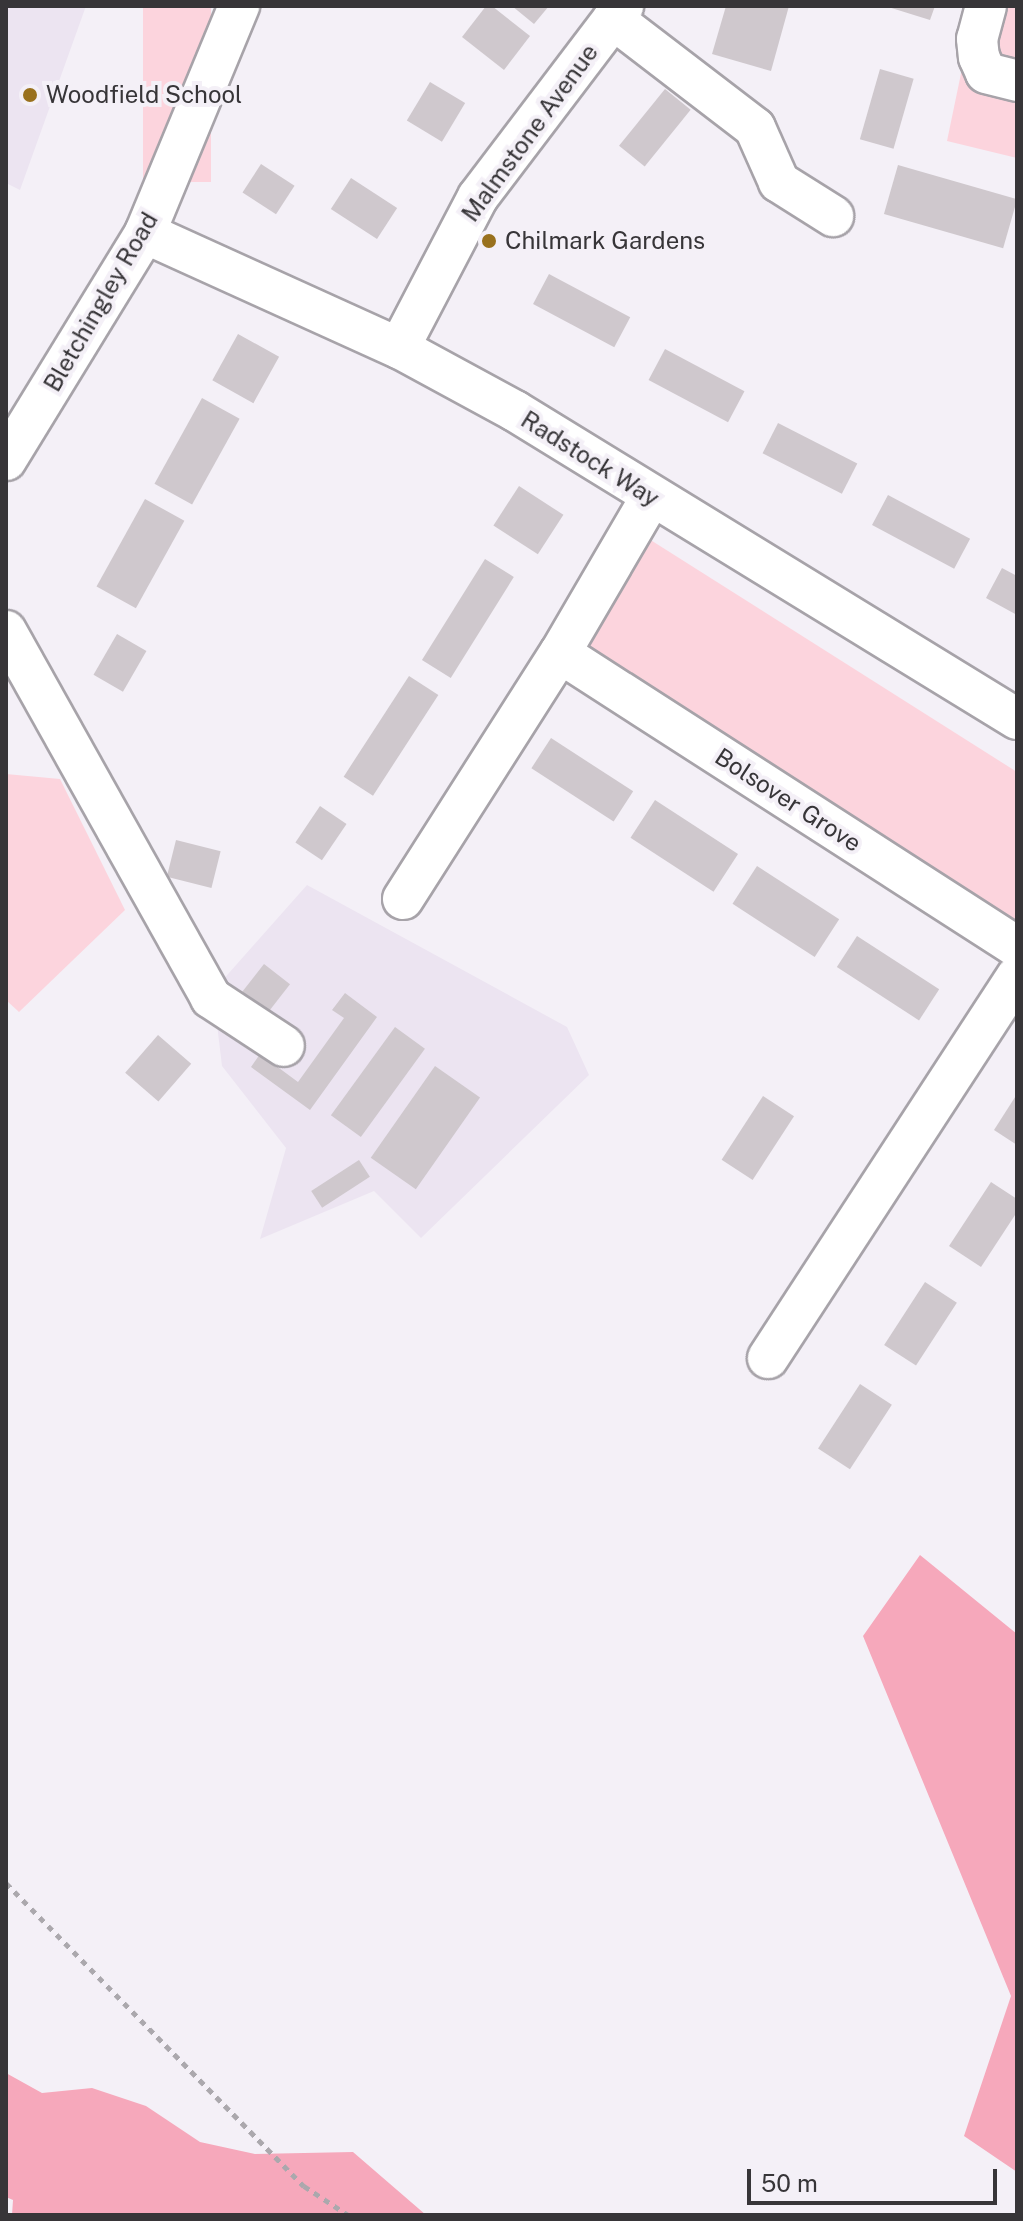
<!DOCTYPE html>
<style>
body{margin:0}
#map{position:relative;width:1023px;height:2221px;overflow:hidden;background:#f4f0f7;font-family:"Public Sans",sans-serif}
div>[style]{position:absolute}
.built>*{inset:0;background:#ece4f1}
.green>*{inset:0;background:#fcd4dd;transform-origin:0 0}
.forest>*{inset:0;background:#f6a8bb}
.building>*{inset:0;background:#cfc8cd;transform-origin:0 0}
.path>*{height:5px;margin-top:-2.5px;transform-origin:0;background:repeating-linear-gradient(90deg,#aba8ad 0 6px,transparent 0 12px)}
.roads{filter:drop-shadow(2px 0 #a7a3a9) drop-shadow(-2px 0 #a7a3a9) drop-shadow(0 2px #a7a3a9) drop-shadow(0 -2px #a7a3a9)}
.minor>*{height:40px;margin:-20px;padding:0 20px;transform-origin:20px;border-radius:20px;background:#fff}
.dots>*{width:22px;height:22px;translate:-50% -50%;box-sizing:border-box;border:4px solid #f4f0f7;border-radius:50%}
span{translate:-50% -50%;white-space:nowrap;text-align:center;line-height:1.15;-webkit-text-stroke:8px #f4f0f7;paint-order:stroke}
.poi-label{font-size:24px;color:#373538}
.left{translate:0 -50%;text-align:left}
.street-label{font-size:24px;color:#373538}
.frame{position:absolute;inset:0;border:8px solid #373538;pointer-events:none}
.scale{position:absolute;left:747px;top:2169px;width:250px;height:36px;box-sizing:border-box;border:4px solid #373538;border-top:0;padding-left:10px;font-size:24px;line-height:28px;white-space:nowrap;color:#373538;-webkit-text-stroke:6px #f4f0f7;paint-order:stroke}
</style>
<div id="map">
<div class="built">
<i style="clip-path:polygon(6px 6px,86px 6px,20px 190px,6px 183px)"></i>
<i style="clip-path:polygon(307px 885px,567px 1027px,589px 1075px,421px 1238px,374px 1191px,260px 1239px,286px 1148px,222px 1066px,213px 991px)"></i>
</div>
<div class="green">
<i style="left:143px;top:6px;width:68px;height:176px"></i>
<i style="clip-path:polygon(975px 6px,1017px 6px,1017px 158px,947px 141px)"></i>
<i style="clip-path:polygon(649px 539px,1017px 772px,1017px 928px,582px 651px)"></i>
<i style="clip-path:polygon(6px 774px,60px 779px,125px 910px,19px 1012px,6px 1000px)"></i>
</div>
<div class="forest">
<i style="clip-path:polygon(920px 1555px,1017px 1634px,1017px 2172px,964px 2136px,1011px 1996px,863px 1636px)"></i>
<i style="clip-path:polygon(6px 2073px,42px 2093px,92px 2088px,146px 2106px,200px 2142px,255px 2154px,353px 2152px,426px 2215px,12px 2215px,13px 2200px,6px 2197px)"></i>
</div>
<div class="building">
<i style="clip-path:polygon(486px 6px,492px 6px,530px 36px,504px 70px,462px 37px)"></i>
<i style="clip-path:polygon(512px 6px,549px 6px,534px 24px)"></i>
<i style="clip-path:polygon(726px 6px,789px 6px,771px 71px,712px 54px)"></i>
<i style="clip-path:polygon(885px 6px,935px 6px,930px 20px)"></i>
<i style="left:880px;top:69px;width:35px;height:73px;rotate:16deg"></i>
<i style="left:430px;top:82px;width:41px;height:45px;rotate:31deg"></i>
<i style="left:665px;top:89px;width:33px;height:73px;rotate:39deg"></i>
<i style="left:261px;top:164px;width:40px;height:34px;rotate:33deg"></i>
<i style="left:898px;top:165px;width:124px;height:51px;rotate:16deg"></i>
<i style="left:351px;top:178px;width:55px;height:37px;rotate:33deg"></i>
<i style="left:549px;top:274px;width:92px;height:34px;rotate:28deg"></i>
<i style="left:238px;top:334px;width:47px;height:53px;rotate:29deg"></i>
<i style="left:665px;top:349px;width:90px;height:35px;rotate:28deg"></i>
<i style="left:202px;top:398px;width:43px;height:98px;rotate:29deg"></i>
<i style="left:778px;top:423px;width:89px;height:34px;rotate:27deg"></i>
<i style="left:519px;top:486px;width:53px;height:47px;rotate:33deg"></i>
<i style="left:888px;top:495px;width:93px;height:34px;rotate:28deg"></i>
<i style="left:145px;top:499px;width:45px;height:100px;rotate:29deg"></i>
<i style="left:485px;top:559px;width:34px;height:119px;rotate:32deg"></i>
<i style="clip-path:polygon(1002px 568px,1017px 576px,1017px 615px,986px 598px)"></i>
<i style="left:117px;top:634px;width:34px;height:47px;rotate:30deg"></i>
<i style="left:409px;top:676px;width:35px;height:120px;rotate:33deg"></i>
<i style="left:551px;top:738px;width:98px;height:36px;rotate:33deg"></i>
<i style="left:655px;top:800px;width:99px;height:45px;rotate:33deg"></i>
<i style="left:320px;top:806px;width:32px;height:44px;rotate:34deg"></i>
<i style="left:176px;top:840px;width:46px;height:38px;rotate:14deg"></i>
<i style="left:757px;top:866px;width:98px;height:45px;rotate:33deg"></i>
<i style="left:857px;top:936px;width:98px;height:37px;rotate:33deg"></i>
<i style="left:264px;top:964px;width:33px;height:49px;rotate:38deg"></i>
<i style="clip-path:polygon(345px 993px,377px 1017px,310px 1110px,251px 1067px,260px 1054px,298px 1082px,344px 1018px,332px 1010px)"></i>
<i style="left:395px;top:1027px;width:37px;height:109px;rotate:36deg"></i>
<i style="left:158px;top:1035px;width:44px;height:50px;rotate:41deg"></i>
<i style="left:435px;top:1066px;width:55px;height:112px;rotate:35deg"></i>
<i style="clip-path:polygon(1017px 1094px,1017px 1145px,994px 1130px)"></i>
<i style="left:763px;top:1096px;width:37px;height:76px;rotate:33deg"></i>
<i style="left:359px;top:1160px;width:20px;height:57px;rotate:57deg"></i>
<i style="clip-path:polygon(991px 1182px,1017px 1199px,1017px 1212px,981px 1267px,949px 1246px)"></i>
<i style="left:925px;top:1282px;width:38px;height:75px;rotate:33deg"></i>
<i style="left:860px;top:1384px;width:38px;height:77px;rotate:33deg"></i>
</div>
<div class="path">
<i style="left:6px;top:1883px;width:425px;rotate:45.5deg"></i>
<i style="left:304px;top:2186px;width:53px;rotate:33.4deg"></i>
</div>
<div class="roads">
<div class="minor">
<i style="left:986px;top:6px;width:34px;rotate:105deg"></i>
<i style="left:977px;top:39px;width:18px;rotate:84deg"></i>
<i style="left:979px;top:57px;width:17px;rotate:66deg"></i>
<i style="left:986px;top:73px;width:32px;rotate:14deg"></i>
<i style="left:613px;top:19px;width:179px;rotate:37.5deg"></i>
<i style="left:755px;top:128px;width:59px;rotate:66deg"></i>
<i style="left:779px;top:182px;width:64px;rotate:32.2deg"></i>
<i style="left:145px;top:233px;width:279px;rotate:24.4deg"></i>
<i style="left:399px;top:348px;width:132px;rotate:28.5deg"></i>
<i style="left:515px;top:411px;width:589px;rotate:31.53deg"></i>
<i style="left:399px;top:348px;width:170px;rotate:-62.4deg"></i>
<i style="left:478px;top:197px;width:240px;rotate:-52.8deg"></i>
<i style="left:6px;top:460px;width:266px;rotate:-58.5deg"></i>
<i style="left:145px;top:233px;width:246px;rotate:-67.5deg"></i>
<i style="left:6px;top:631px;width:420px;rotate:60.8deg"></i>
<i style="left:211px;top:998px;width:87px;rotate:33.3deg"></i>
<i style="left:560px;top:653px;width:543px;rotate:32.75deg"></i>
<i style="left:403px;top:899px;width:292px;rotate:-57.5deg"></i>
<i style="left:560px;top:653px;width:181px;rotate:-59.7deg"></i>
<i style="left:768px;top:1358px;width:456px;rotate:-56.9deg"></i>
</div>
</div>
<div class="dots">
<i style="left:30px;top:95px;background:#99711d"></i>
<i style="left:489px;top:241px;background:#99711d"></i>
</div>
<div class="poi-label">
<span class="left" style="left:46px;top:95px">Woodfield School</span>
<span class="left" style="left:505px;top:241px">Chilmark Gardens</span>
</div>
<div class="street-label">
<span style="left:530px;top:133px;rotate:-54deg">Malmstone Avenue</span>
<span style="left:101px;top:302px;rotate:-60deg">Bletchingley Road</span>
<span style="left:590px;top:459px;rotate:32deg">Radstock Way</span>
<span style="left:788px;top:800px;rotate:33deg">Bolsover Grove</span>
</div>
<div class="frame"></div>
<div class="scale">50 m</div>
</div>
